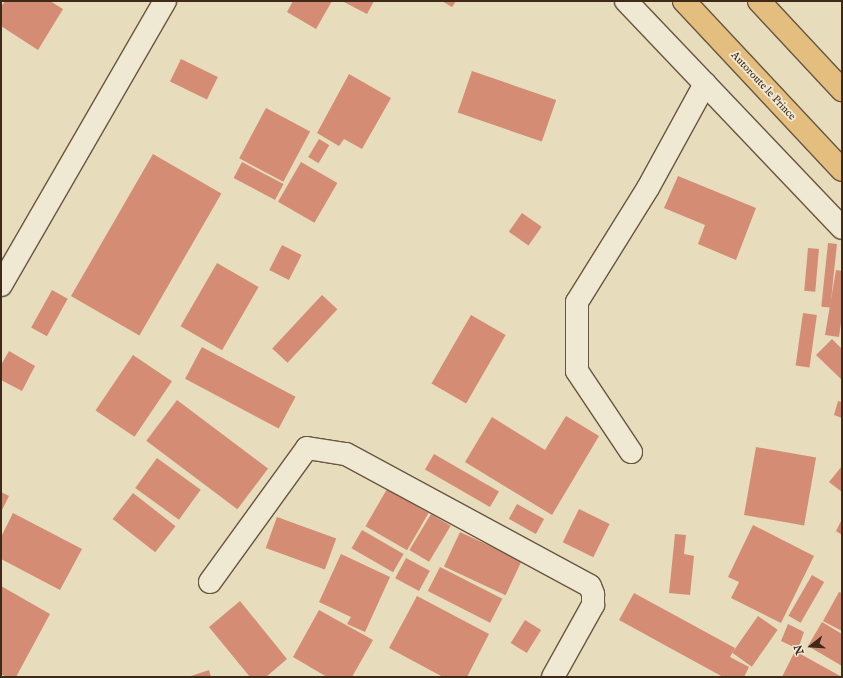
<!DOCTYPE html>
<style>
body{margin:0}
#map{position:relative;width:843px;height:678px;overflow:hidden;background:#e7dcbb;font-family:"IM FELL English",serif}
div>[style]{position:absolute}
.building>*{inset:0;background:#d48d74;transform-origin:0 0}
.roads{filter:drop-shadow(1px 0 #695641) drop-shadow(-1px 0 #695641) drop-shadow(0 1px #695641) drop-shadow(0 -1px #695641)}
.minor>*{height:22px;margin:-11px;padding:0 11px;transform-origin:11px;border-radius:11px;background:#efe8d3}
.major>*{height:22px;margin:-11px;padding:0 11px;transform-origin:11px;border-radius:11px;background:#e4be7e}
span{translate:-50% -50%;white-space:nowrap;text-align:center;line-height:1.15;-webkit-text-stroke:4px #efe8d3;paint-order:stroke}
.street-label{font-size:11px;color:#3f2918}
.frame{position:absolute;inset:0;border:2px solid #3f2918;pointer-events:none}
.north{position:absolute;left:791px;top:626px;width:40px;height:40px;-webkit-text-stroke:3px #efe8d3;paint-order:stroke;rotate:253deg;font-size:11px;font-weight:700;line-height:16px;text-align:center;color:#3f2918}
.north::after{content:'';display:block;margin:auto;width:14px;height:18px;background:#3f2918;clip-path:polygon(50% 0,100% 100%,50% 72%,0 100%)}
</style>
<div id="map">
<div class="building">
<i style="clip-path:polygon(5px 1px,50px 1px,63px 9px,38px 50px,1px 26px,1px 7px)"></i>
<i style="clip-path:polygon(293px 1px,332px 1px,316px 29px,287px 12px)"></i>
<i style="clip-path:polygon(342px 1px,374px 1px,367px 14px)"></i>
<i style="clip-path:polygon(442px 1px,456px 1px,452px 7px)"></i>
<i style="left:181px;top:59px;width:41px;height:25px;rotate:26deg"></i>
<i style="left:472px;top:71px;width:89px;height:44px;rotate:19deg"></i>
<i style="clip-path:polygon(349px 74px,391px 98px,362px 149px,344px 139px,339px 146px,317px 133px)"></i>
<i style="left:266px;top:108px;width:50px;height:57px;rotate:28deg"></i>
<i style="left:319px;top:139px;width:12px;height:21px;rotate:31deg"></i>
<i style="left:153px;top:154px;width:79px;height:164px;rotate:30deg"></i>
<i style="left:242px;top:162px;width:47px;height:18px;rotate:28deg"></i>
<i style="left:301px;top:162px;width:42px;height:46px;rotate:30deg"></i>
<i style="clip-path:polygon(678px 176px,756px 208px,736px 260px,698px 244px,705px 225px,664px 208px)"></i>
<i style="left:522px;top:213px;width:24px;height:23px;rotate:35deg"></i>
<i style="left:828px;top:243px;width:9px;height:64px;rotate:6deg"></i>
<i style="left:282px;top:245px;width:22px;height:28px;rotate:27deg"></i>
<i style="left:808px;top:248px;width:11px;height:43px;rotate:5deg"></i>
<i style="left:217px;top:263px;width:48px;height:73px;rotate:30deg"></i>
<i style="clip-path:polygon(836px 270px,842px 271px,842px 316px,839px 337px,825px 335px)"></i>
<i style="left:52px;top:290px;width:18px;height:43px;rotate:29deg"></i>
<i style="left:322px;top:295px;width:21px;height:73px;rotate:43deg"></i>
<i style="left:803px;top:313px;width:14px;height:53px;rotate:8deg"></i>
<i style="left:471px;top:315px;width:40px;height:79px;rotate:30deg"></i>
<i style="clip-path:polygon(832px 339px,842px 349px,842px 380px,816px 355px)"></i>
<i style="left:202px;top:347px;width:106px;height:36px;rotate:28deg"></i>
<i style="clip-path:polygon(9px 351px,35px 366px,22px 391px,1px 380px,1px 365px)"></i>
<i style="left:133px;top:355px;width:47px;height:67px;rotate:34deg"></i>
<i style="left:177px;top:400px;width:114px;height:51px;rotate:37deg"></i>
<i style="clip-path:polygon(838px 401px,842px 402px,842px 418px,834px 415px)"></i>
<i style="clip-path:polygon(566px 416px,599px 436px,552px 515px,465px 462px,492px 417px,545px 450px)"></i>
<i style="left:756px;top:447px;width:61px;height:69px;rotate:10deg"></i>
<i style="left:434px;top:454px;width:75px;height:18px;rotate:30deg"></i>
<i style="left:157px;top:458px;width:54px;height:37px;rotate:36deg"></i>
<i style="clip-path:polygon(842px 466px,842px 492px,829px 482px)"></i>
<i style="left:387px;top:489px;width:48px;height:43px;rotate:30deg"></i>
<i style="clip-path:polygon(1px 492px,9px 496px,1px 512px)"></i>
<i style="left:133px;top:493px;width:54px;height:33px;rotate:38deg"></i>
<i style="left:517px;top:504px;width:31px;height:17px;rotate:29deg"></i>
<i style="left:579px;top:509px;width:34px;height:37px;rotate:26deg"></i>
<i style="clip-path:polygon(13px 513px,82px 549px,60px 590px,1px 559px,1px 537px)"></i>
<i style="left:431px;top:514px;width:23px;height:42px;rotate:31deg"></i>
<i style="left:277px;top:517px;width:63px;height:33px;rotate:20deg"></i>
<i style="clip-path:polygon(842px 519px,842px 535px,836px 531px)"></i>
<i style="clip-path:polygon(753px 525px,814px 556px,781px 623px,731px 598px,739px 582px,728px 577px)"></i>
<i style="left:362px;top:530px;width:48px;height:21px;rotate:30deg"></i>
<i style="left:460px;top:532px;width:68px;height:38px;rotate:25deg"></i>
<i style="clip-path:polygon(675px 534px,686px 535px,684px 554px,694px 556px,690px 595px,669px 593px)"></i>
<i style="clip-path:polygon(341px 554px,390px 577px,365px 632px,347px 624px,351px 617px,319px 602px)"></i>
<i style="left:406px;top:558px;width:27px;height:23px;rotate:28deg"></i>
<i style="left:440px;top:567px;width:70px;height:27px;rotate:27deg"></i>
<i style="left:812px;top:575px;width:14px;height:47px;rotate:30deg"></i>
<i style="clip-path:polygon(1px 586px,50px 614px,16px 677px,6px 677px,1px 674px)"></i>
<i style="clip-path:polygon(839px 592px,842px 593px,842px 631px,823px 621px)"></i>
<i style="clip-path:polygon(634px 593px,735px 648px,730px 657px,749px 667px,744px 677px,723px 677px,619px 620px)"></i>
<i style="clip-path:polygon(417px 596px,489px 634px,467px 677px,443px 677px,389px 648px)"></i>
<i style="clip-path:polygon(240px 601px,287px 659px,266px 677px,250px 677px,209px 627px)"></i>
<i style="clip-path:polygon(319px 610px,373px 640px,352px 677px,327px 677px,293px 657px)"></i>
<i style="left:758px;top:616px;width:24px;height:45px;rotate:35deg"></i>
<i style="left:525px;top:620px;width:19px;height:27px;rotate:32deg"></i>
<i style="clip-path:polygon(822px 622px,842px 634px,842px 666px,808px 646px)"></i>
<i style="clip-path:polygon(788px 624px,804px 632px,798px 649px,781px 641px)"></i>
<i style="clip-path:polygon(795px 651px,842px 677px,782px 677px)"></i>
<i style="clip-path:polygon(209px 670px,211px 677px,188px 677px)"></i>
</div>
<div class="roads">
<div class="minor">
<i style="left:626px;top:1px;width:313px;rotate:46.4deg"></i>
<i style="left:1px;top:285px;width:328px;rotate:-60deg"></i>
<i style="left:631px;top:452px;width:97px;rotate:-123.7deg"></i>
<i style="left:577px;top:371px;width:69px;rotate:-90deg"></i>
<i style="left:577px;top:302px;width:134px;rotate:-58.1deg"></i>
<i style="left:648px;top:188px;width:119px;rotate:-61.3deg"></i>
<i style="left:210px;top:582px;width:165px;rotate:-54.1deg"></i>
<i style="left:307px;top:448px;width:39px;rotate:9deg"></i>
<i style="left:346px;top:454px;width:277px;rotate:28.4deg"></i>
<i style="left:590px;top:586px;width:9px;rotate:69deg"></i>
<i style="left:593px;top:594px;width:11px;rotate:90deg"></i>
<i style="left:593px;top:605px;width:82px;rotate:119.1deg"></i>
</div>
<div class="major">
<i style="left:684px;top:1px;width:231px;rotate:46.9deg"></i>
<i style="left:759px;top:1px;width:122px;rotate:47deg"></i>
</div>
</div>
<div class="street-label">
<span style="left:763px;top:86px;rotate:47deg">Autoroute le Prince</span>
</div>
<div class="frame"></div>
<div class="north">N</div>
</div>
